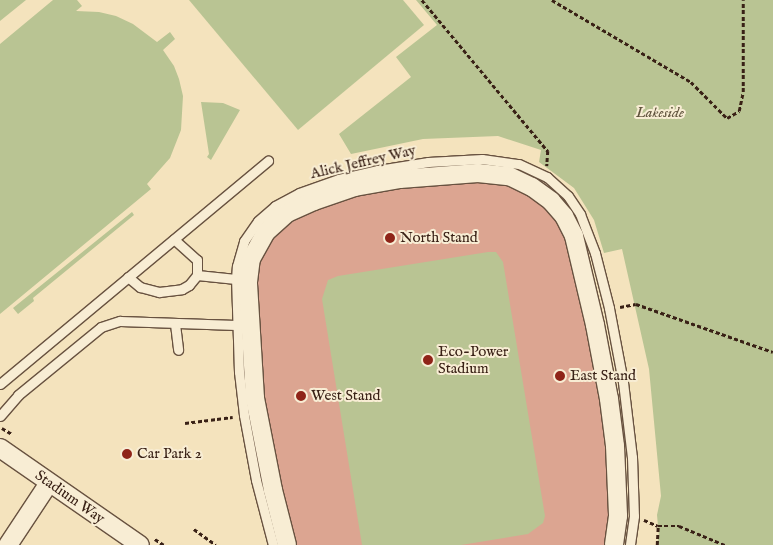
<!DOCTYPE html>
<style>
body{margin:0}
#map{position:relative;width:773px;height:545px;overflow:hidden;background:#f4e3bd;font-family:"IM FELL English",serif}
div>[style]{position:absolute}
.green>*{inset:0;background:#b9c493}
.building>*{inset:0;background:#dca591}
.path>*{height:2.5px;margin-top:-1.25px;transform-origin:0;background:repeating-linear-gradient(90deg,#392116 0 4px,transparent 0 6.5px)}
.roads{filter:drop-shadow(1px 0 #685240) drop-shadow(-1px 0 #685240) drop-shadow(0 1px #685240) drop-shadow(0 -1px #685240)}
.lane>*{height:9px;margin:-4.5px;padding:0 4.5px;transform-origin:4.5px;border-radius:4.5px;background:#f8edd4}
.street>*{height:18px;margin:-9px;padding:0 9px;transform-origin:9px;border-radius:9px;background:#f8edd4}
.dots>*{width:14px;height:14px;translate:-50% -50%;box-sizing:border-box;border:2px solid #f8edd4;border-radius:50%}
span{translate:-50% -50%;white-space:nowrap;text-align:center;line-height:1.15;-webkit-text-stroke:4px #f8edd4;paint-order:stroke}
.park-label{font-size:15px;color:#5f523c;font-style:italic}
.street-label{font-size:15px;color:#392116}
.poi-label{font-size:15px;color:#392116}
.left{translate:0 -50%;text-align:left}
</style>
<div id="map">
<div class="green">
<i style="clip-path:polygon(0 0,26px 0,0 21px)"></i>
<i style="clip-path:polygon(53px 0,77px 0,82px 6px,76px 11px,99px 12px,116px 16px,133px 24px,157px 42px,170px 32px,175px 39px,163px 50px,174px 66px,179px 79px,183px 96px,181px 130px,170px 158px,147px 184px,151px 189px,0 314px,0 44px)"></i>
<i style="clip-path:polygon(189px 0,403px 0,424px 25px,298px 130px)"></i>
<i style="clip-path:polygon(416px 0,773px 0,773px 545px,656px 545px,659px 537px,657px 515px,661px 496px,649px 369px,622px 249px,604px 253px,594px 220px,574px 188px,539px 162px,541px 150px,498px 136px,423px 139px,351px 154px,339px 134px,411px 77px,396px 57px,437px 25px)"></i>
<i style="clip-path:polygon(201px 102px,223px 103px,240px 110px,211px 160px,207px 157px,209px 154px)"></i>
<i style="clip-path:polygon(458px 181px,602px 403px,610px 523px,605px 545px,295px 545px,267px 421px,261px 370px,257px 290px,258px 268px,269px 245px,280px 231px,377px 191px)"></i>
<i style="clip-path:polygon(132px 212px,134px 215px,33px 298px,34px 301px,18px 314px,13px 308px)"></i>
</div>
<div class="building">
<i style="clip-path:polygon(458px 181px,500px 182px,524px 190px,549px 210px,562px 229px,580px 293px,602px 403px,610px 523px,605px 545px,461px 545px,528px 534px,543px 523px,545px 516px,503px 262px,496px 252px,488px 252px,338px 276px,328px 280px,322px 299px,362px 545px,295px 545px,276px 474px,261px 370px,257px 290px,258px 268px,269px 245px,280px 231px,305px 213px,338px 201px,377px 191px)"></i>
</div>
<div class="path">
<i style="left:422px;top:0;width:197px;rotate:50.2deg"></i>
<i style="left:548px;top:151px;width:15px;rotate:94deg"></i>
<i style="left:552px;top:0;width:161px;rotate:30.5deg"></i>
<i style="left:691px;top:82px;width:51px;rotate:45deg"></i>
<i style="left:727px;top:118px;width:14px;rotate:-30deg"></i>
<i style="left:739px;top:111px;width:19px;rotate:-78deg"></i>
<i style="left:743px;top:92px;width:92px;rotate:-90deg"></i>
<i style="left:620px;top:307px;width:16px;rotate:-11deg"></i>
<i style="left:636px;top:304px;width:145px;rotate:19.3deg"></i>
<i style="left:185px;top:423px;width:48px;rotate:-7.1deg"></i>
<i style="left:2px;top:428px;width:12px;rotate:31deg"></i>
<i style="left:644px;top:520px;width:15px;rotate:23deg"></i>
<i style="left:658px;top:526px;width:21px"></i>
<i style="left:679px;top:526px;width:50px;rotate:22.4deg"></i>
<i style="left:194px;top:529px;width:27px;rotate:36deg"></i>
<i style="left:155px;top:539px;width:11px;rotate:34deg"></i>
<i style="left:657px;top:545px;width:19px;rotate:-87deg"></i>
</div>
<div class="roads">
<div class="lane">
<i style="left:197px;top:275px;width:39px;rotate:6deg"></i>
<i style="left:128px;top:277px;width:16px;rotate:40deg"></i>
<i style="left:140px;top:287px;width:20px;rotate:15deg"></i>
<i style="left:159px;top:292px;width:23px;rotate:-7deg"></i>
<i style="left:182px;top:289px;width:8px;rotate:-30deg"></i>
<i style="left:189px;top:285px;width:13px;rotate:-51deg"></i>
<i style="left:197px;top:275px;width:15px;rotate:-90deg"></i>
<i style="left:197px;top:260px;width:31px;rotate:-138deg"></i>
<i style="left:175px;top:324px;width:26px;rotate:83deg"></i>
<i style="left:0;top:384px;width:349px;rotate:-39.8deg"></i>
<i style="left:0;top:416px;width:28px;rotate:-49deg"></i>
<i style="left:18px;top:395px;width:107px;rotate:-39.3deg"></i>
<i style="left:101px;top:327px;width:20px;rotate:-18deg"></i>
<i style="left:120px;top:321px;width:116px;rotate:2deg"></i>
<i style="left:273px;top:545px;width:67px;rotate:-104.7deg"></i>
<i style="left:256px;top:480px;width:66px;rotate:-100.5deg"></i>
<i style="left:244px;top:415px;width:43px;rotate:-96.6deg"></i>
<i style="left:239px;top:372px;width:93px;rotate:-91.8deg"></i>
<i style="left:236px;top:279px;width:13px;rotate:-86deg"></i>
<i style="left:237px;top:266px;width:26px;rotate:-74deg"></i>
<i style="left:244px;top:241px;width:24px;rotate:-55deg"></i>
<i style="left:258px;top:221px;width:23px;rotate:-41deg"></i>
<i style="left:275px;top:206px;width:27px;rotate:-28deg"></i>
<i style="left:299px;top:193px;width:42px;rotate:-19.3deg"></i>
<i style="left:339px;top:179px;width:40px;rotate:-13deg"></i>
<i style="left:378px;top:170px;width:51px;rotate:-9.1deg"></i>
<i style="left:428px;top:162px;width:54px;rotate:-3.2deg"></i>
<i style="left:482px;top:159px;width:37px;rotate:8deg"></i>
<i style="left:519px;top:164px;width:31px;rotate:25deg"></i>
<i style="left:547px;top:177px;width:28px;rotate:42deg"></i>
<i style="left:568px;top:196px;width:22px;rotate:56deg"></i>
<i style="left:580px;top:214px;width:42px;rotate:69deg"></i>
<i style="left:595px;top:253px;width:57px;rotate:75.7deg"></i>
<i style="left:609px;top:308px;width:75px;rotate:79.3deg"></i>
<i style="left:623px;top:382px;width:76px;rotate:83.2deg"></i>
<i style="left:632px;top:457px;width:59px;rotate:88.1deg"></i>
<i style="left:634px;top:516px;width:29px;rotate:98deg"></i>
</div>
<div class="street">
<i style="left:0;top:448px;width:170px;rotate:34.7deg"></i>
<i style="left:8px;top:545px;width:74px;rotate:-56.5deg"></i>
<i style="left:287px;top:545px;width:57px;rotate:-104.3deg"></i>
<i style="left:273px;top:490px;width:94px;rotate:-101.1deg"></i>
<i style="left:255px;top:398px;width:116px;rotate:-93.5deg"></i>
<i style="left:248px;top:282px;width:23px;rotate:-83deg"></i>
<i style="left:251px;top:259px;width:31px;rotate:-61deg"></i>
<i style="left:266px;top:232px;width:28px;rotate:-42deg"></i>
<i style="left:287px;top:213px;width:30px;rotate:-24deg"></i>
<i style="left:314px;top:201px;width:43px;rotate:-18.9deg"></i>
<i style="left:355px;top:187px;width:46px;rotate:-10.1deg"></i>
<i style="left:400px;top:179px;width:78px;rotate:-4.4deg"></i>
<i style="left:478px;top:173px;width:31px;rotate:6deg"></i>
<i style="left:509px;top:176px;width:25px;rotate:26deg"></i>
<i style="left:532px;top:187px;width:24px;rotate:36deg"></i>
<i style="left:551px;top:201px;width:20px;rotate:49deg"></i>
<i style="left:564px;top:216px;width:22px;rotate:63deg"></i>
<i style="left:574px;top:236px;width:91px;rotate:76.7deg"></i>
<i style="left:595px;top:325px;width:75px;rotate:79.3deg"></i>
<i style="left:609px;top:399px;width:47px;rotate:82.7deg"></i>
<i style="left:615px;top:446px;width:70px;rotate:87.5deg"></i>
<i style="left:618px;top:516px;width:29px;rotate:98deg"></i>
</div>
</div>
<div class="dots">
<i style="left:390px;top:238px;background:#8f2418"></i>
<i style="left:428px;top:360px;background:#8f2418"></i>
<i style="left:560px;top:376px;background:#8f2418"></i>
<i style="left:301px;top:396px;background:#8f2418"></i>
<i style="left:127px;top:454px;background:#8f2418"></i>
</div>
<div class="park-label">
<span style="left:660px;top:113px">Lakeside</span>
</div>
<div class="street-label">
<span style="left:363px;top:162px;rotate:-13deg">Alick Jeffrey Way</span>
<span style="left:70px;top:497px;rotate:35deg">Stadium Way</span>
</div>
<div class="poi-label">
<span class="left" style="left:400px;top:238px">North Stand</span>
<span class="left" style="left:438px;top:360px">Eco-Power<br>Stadium</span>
<span class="left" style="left:570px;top:376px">East Stand</span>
<span class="left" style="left:311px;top:396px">West Stand</span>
<span class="left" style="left:137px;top:454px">Car Park 2</span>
</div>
</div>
